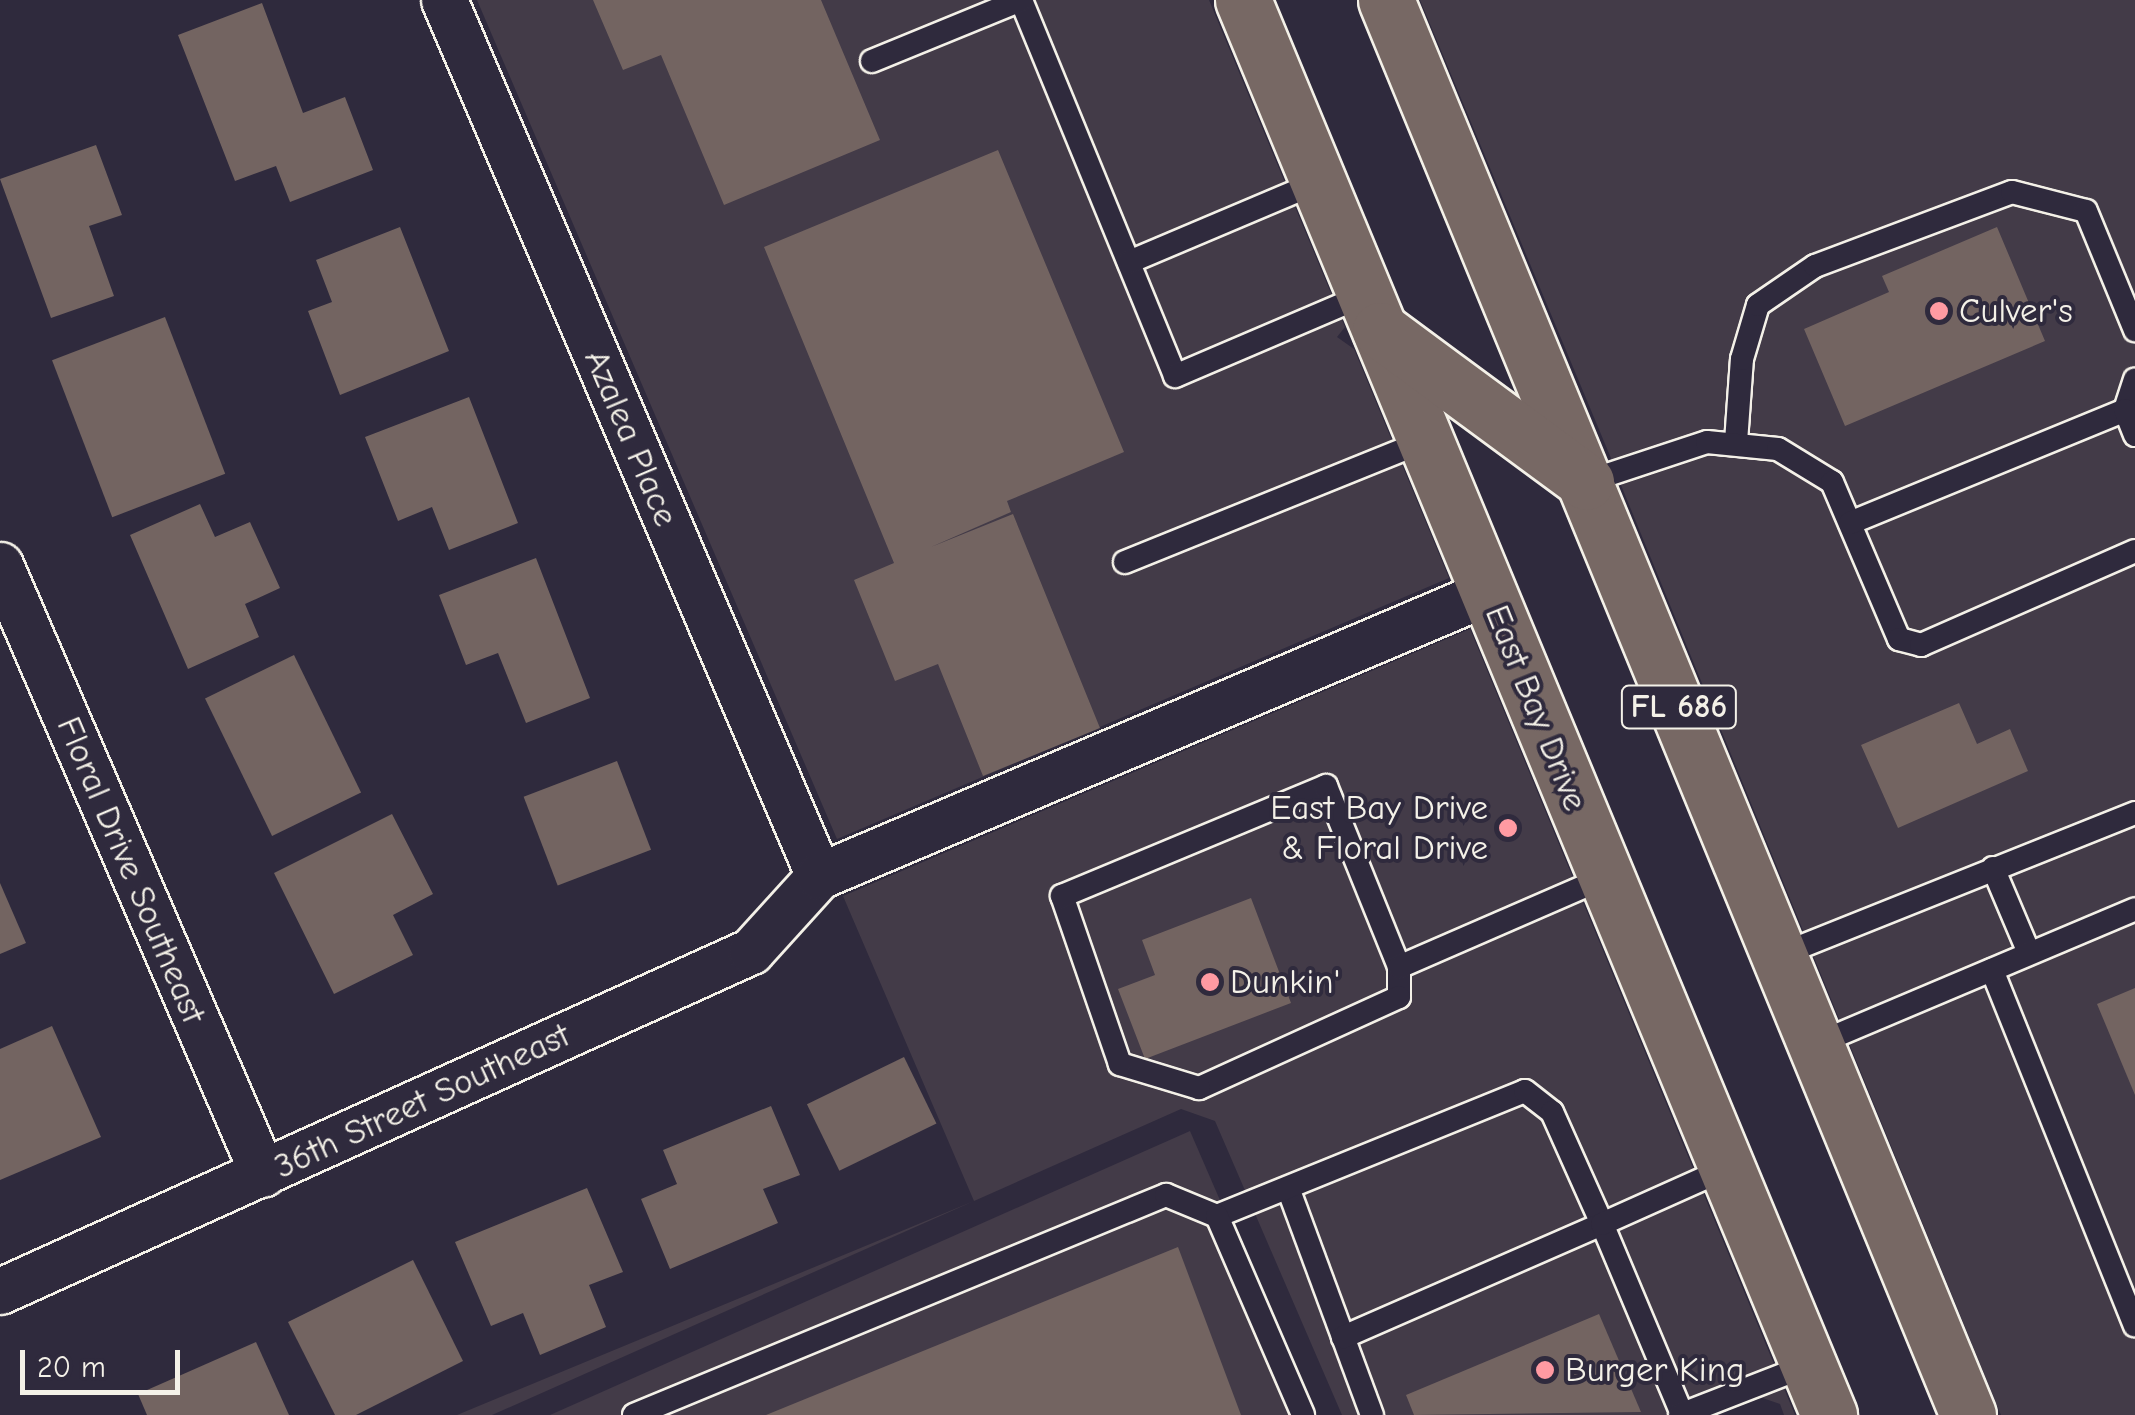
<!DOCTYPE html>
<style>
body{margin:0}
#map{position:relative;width:2135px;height:1415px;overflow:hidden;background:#2f2a3d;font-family:"Comic Neue",sans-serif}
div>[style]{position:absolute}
.built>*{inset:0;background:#433b48}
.building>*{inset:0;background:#736461;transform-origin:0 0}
.roads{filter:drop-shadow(2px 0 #f4f1e8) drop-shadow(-2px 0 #f4f1e8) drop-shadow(0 2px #f4f1e8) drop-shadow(0 -2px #f4f1e8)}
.service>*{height:22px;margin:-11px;padding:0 11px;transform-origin:11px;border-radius:11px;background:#2f2a3d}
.minor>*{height:45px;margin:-22.5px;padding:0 22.5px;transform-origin:22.5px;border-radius:22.5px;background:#2f2a3d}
.primary>*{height:55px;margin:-27.5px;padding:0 27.5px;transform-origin:27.5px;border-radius:27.5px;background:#776864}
.dots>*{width:28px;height:28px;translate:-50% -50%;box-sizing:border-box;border:5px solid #2f2a3d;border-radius:50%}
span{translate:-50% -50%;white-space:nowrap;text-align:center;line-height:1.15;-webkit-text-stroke:8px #2f2a3d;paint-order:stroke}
.shield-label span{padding:2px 8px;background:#2f2a3d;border:2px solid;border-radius:8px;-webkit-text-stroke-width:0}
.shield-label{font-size:32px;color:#f4f1e8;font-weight:700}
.poi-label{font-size:35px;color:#f4f1e8}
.left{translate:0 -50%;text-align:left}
.right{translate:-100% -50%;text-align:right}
.street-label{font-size:35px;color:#f4f1e8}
.scale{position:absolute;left:20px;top:1350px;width:160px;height:45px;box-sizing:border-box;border:5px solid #f4f1e8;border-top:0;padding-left:12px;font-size:30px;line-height:35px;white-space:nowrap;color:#f4f1e8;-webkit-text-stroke:8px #2f2a3d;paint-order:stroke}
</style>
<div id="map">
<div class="built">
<i style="clip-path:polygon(477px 0,1209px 0,1345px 327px,1337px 337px,1354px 349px,1449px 578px,837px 839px)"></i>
<i style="clip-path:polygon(1420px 0,2135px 0,2135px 1415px,2001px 1415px,1621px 485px,1629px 476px,1613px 463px)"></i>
<i style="clip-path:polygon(1470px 629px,1795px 1415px,1784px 1415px,1780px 1404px,1745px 1392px,1692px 1415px,1342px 1415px,1215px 1121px,1181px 1109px,492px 1415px,457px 1415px,974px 1201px,843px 896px)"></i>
<i style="clip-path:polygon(1190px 1131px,1313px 1415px,550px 1415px)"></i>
</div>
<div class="building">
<i style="clip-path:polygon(593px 0,821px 0,880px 140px,724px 205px,661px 55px,623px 70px)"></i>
<i style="clip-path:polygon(262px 3px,303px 113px,345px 97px,373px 170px,290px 202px,276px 166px,235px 181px,178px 35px)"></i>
<i style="clip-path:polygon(96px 145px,122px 215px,89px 226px,114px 296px,51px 318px,0 179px)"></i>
<i style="clip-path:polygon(998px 150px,1124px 452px,1007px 501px,1011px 512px,931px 547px,1013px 514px,1100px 728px,983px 776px,938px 664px,895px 681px,854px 580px,894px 563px,764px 247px)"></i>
<i style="clip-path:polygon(400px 227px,449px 351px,340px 395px,308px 311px,332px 302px,316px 260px)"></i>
<i style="clip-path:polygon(1997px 227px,2045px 341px,1845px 426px,1804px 329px,1889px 292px,1882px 276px)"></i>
<i style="left:165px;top:317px;width:168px;height:121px;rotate:69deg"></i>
<i style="clip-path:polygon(469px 397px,518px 523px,449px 550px,432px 507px,398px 521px,365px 437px)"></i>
<i style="clip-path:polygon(200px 504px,215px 537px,250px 522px,280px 588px,245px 604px,259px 637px,188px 669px,130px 535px)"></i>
<i style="clip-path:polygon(536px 558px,590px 698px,526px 723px,498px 653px,466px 665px,439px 595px)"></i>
<i style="left:294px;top:655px;width:153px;height:99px;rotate:64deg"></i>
<i style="clip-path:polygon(1959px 703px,1977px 744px,2010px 729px,2028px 771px,1898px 828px,1861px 745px)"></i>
<i style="left:617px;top:761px;width:95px;height:100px;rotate:69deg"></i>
<i style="clip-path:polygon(392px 814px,433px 894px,393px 915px,413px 955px,334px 994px,274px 873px)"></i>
<i style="clip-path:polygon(0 883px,26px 943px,0 954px)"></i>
<i style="clip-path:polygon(1251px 898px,1291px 1003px,1145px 1059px,1118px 989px,1155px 975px,1142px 940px)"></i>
<i style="clip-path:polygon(2135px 988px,2135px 1095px,2097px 1004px)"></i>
<i style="clip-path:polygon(52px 1026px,101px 1137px,0 1180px,0 1049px)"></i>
<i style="left:904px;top:1057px;width:74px;height:108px;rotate:64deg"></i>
<i style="clip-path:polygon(771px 1106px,800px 1175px,763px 1189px,778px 1223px,670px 1269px,641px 1199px,677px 1184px,663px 1150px)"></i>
<i style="clip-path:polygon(587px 1188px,623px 1272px,589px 1285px,606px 1327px,540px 1355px,523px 1313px,491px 1326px,455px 1242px)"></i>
<i style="clip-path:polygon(1178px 1247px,1241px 1415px,766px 1415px)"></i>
<i style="clip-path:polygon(413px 1260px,463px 1361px,356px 1415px,335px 1415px,288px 1322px)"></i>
<i style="clip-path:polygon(1599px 1314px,1641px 1412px,1414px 1415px,1406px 1395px)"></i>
<i style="clip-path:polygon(256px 1342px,289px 1415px,147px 1415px,138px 1394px)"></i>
</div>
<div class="roads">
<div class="service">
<i style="left:1021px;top:0;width:406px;rotate:67.7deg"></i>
<i style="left:1175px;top:376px;width:207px;rotate:-23.1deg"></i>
<i style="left:872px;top:61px;width:161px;rotate:-22.3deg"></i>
<i style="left:1129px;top:262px;width:205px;rotate:-22.9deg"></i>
<i style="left:2125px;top:410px;width:32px;rotate:-72deg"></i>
<i style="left:1736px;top:442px;width:83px;rotate:-85.9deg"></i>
<i style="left:1742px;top:359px;width:56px;rotate:-73.5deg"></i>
<i style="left:1758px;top:305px;width:69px;rotate:-34.4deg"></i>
<i style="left:1815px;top:266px;width:210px;rotate:-20.6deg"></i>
<i style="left:2012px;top:192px;width:76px;rotate:14.4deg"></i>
<i style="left:2086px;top:211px;width:129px;rotate:67.6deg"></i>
<i style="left:1586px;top:482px;width:127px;rotate:-18.3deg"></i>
<i style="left:1707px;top:442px;width:71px;rotate:5.6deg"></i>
<i style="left:1778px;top:449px;width:63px;rotate:31.4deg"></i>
<i style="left:1832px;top:482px;width:171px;rotate:66.9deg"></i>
<i style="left:1899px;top:639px;width:23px;rotate:15deg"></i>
<i style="left:1921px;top:645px;width:234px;rotate:-23.7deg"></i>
<i style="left:1850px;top:523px;width:297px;rotate:-22.3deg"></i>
<i style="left:2125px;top:410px;width:27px;rotate:68deg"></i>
<i style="left:1125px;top:562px;width:323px;rotate:-22deg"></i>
<i style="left:1993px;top:868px;width:92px;rotate:67deg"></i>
<i style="left:1780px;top:955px;width:382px;rotate:-21.8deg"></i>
<i style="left:1399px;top:967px;width:30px;rotate:90deg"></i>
<i style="left:1399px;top:997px;width:220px;rotate:155.5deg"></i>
<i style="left:1199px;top:1088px;width:83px;rotate:-163.1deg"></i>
<i style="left:1120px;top:1064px;width:178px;rotate:-109deg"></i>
<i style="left:1062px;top:896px;width:286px;rotate:-22.6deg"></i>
<i style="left:1326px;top:786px;width:195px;rotate:68deg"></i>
<i style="left:1399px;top:967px;width:226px;rotate:-23.5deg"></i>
<i style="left:1992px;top:970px;width:383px;rotate:68.1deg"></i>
<i style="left:1816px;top:1044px;width:346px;rotate:-22.9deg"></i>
<i style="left:1288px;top:1188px;width:242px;rotate:69.7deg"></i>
<i style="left:1217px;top:1216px;width:332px;rotate:-22.1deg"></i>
<i style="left:1525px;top:1091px;width:34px;rotate:38deg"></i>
<i style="left:1552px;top:1112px;width:123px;rotate:65.9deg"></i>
<i style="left:1602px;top:1224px;width:283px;rotate:156.4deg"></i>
<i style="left:1682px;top:1414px;width:206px;rotate:-112.8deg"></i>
<i style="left:1602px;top:1224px;width:137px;rotate:-24.1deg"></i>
<i style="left:634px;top:1415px;width:576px;rotate:-22.47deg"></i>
<i style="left:1166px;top:1195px;width:55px;rotate:22.4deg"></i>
<i style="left:1217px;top:1216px;width:217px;rotate:66.6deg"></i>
<i style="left:1680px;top:1415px;width:137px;rotate:-21.3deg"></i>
</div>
<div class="minor">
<i style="left:444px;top:0;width:953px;rotate:66.83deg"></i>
<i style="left:0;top:565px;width:663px;rotate:66.64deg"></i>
<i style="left:0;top:1291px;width:824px;rotate:-24.36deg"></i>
<i style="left:751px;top:951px;width:101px;rotate:-47.8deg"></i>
<i style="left:819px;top:876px;width:727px;rotate:-23deg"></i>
</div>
<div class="primary">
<i style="left:1243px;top:0;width:1532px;rotate:67.5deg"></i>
<i style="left:1386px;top:0;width:1530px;rotate:67.64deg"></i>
<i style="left:1380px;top:330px;width:256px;rotate:36.4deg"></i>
</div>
</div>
<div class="dots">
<i style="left:1939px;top:311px;background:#ff9aa2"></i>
<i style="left:1508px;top:828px;background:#ff9aa2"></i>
<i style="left:1210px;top:982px;background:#ff9aa2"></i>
<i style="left:1545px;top:1370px;background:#ff9aa2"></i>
</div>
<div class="shield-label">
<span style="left:1679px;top:707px">FL 686</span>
</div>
<div class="poi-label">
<span class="left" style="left:1959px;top:311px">Culver's</span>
<span class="right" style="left:1488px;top:828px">East Bay Drive<br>&amp; Floral Drive</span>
<span class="left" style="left:1230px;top:982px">Dunkin'</span>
<span class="left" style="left:1565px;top:1370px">Burger King</span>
</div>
<div class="street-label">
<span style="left:631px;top:438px;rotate:67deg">Azalea Place</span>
<span style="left:1536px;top:708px;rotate:68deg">East Bay Drive</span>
<span style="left:131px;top:870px;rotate:67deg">Floral Drive Southeast</span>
<span style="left:422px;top:1101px;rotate:-25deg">36th Street Southeast</span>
</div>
<div class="scale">20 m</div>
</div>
